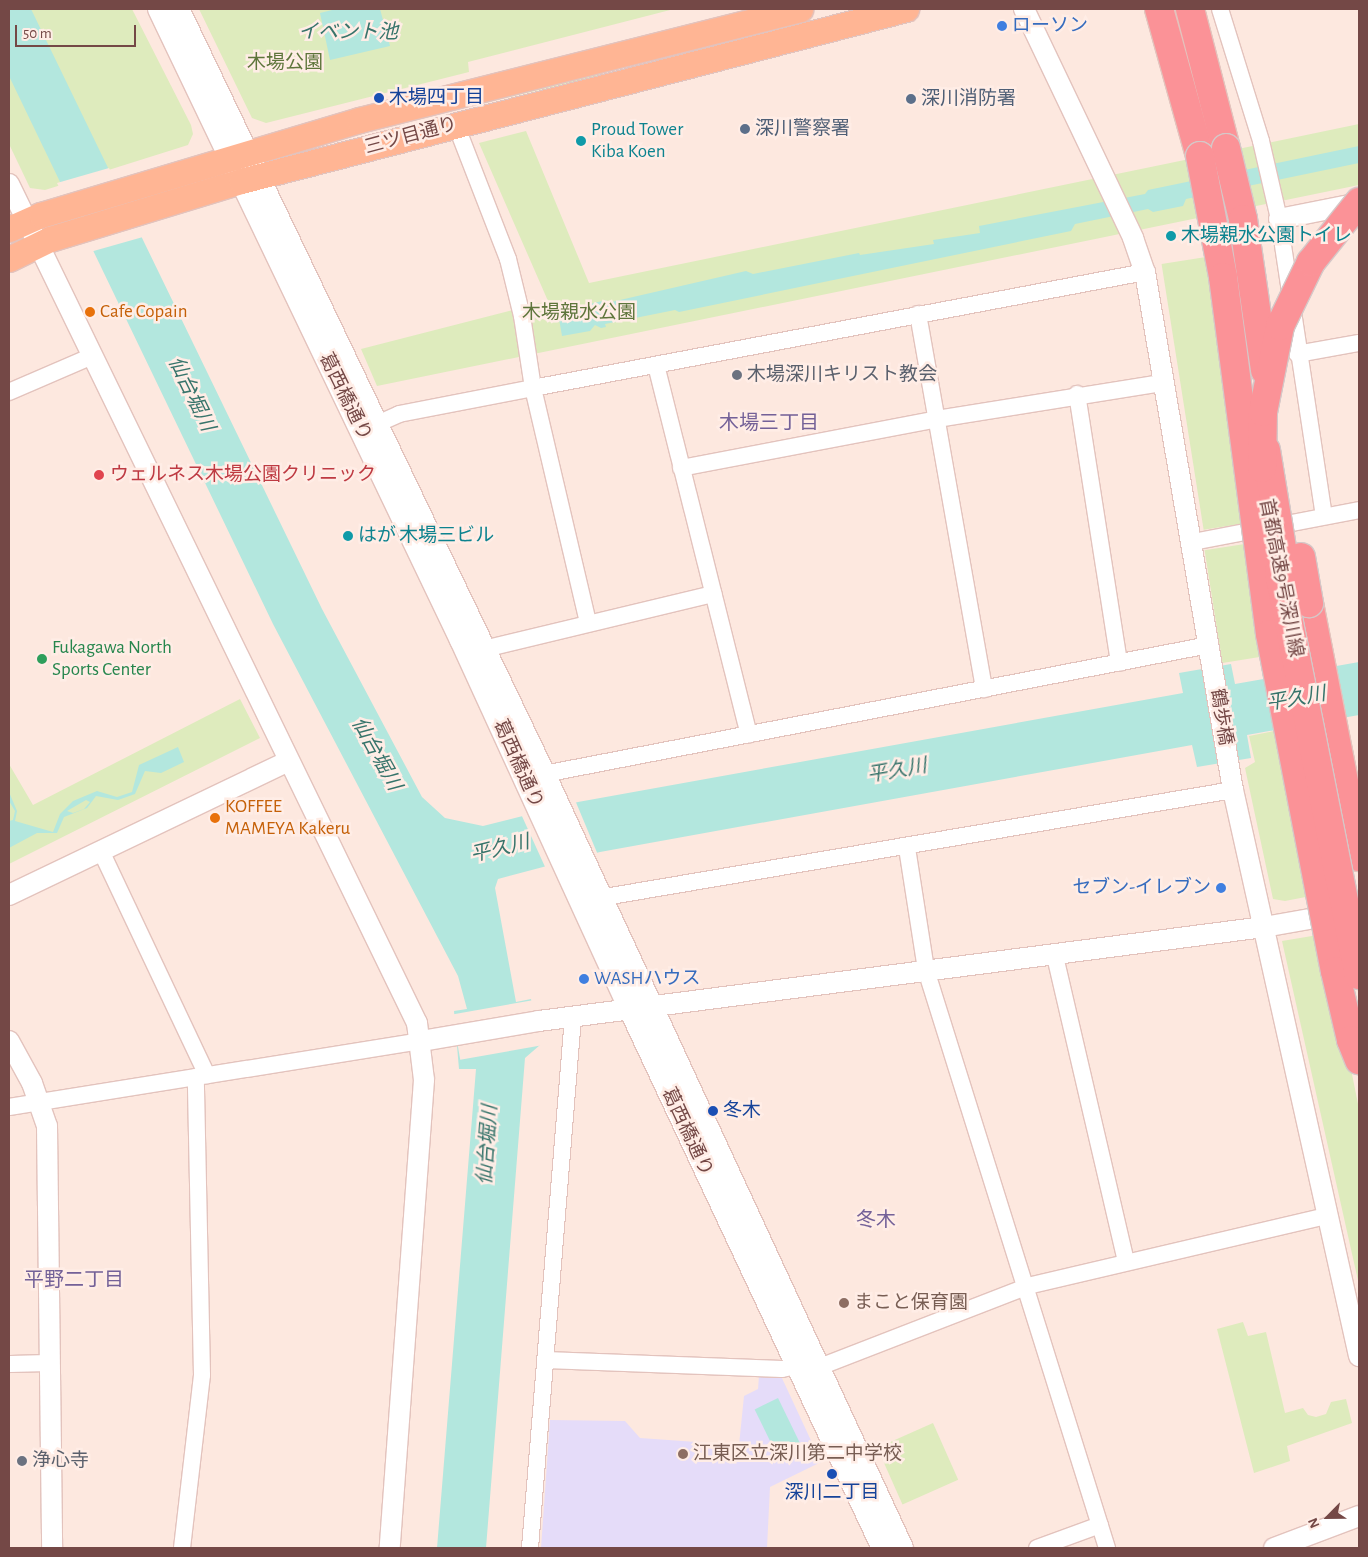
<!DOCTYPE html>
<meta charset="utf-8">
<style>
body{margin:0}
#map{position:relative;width:1368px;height:1557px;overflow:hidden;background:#fde8df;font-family:"Alegreya Sans","Noto Sans JP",sans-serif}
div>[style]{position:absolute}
.education>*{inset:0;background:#e5dcf9}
.green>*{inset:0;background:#deebbd;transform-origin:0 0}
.water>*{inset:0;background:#b3e7de;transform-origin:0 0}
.pier>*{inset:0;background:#fde8df;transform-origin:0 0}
.roads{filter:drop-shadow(1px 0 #e3c3bd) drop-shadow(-1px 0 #e3c3bd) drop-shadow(0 1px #e3c3bd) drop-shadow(0 -1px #e3c3bd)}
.minor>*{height:16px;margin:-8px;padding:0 8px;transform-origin:8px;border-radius:8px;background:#fff}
.tertiary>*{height:20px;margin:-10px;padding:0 10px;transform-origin:10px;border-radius:10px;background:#fff}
.secondary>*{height:22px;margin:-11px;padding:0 11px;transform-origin:11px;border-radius:11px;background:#fff}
.primary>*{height:25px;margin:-12.5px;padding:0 12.5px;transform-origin:12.5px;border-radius:12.5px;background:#ffb594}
.motorway>*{height:28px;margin:-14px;padding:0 14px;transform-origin:14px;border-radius:14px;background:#fb9297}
.bridges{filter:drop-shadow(1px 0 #d5c8c8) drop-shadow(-1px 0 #d5c8c8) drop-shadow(0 1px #d5c8c8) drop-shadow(0 -1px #d5c8c8)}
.motorway-bridge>*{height:28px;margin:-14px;padding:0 14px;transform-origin:14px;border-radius:14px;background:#fb9297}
.dots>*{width:14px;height:14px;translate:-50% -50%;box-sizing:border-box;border:2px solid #ffede6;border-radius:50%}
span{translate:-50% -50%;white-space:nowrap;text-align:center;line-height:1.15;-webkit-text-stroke:5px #ffede6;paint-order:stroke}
.shop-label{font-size:19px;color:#366cbe}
.left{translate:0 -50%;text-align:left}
.right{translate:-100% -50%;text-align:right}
.park-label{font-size:19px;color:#5e753b}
.transit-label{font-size:19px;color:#164399}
.service-label{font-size:19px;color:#4e5e75}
.culture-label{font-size:19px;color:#0d838f}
.street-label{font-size:19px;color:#744846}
.food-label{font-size:19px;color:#c56008}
.worship-label{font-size:19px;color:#5b616d}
.health-label{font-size:19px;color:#be3a42}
.leisure-label{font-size:19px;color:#27864d}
.education-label{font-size:19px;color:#785e54}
.water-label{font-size:20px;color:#37746b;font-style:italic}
.neighbourhood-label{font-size:20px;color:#746198}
.frame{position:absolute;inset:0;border:10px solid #744846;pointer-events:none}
.north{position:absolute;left:1303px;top:1492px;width:50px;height:50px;-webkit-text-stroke:4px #ffede6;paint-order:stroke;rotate:247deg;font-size:14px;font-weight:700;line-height:20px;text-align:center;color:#744846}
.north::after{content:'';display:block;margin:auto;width:18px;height:22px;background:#744846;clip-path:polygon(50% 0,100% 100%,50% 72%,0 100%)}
.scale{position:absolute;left:15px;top:25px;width:121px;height:22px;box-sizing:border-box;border:2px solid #744846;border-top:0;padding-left:6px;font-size:15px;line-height:18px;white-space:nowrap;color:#744846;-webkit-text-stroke:4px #ffede6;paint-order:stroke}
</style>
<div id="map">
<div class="education">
<i style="clip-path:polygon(759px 1376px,781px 1376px,821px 1462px,770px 1487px,767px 1548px,541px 1548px,550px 1420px,625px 1421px,640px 1438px,739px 1445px,744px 1396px,758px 1389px)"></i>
</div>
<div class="green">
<i style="clip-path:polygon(9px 9px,132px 9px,191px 125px,193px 134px,188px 145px,45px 190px,30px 188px,9px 144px)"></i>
<i style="clip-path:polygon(199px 9px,674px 9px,468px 62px,469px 72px,266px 123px,252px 118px)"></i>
<i style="clip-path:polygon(602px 71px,602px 75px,363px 132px)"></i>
<i style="clip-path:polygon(1359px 124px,1359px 185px,377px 386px,361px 349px,548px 301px,479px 143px,526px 131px,589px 283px)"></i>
<i style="left:1206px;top:257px;width:269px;height:45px;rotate:81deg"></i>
<i style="left:1251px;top:543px;width:114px;height:47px;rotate:81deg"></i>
<i style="clip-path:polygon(240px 699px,260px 738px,9px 864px,9px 764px,33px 805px)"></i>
<i style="clip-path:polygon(1279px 730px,1316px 895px,1285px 901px,1273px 899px,1245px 768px,1255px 762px,1249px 736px)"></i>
<i style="clip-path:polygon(1324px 934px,1359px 1109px,1359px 1285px,1282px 941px)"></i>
<i style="clip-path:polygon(1243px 1322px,1248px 1336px,1266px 1332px,1285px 1413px,1303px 1408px,1308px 1415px,1316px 1417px,1326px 1414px,1331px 1402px,1346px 1399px,1352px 1423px,1287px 1446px,1290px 1461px,1254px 1473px,1217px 1329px)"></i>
<i style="left:933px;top:1423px;width:62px;height:61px;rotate:66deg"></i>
</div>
<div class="water">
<i style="clip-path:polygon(9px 9px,31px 9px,322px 609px,422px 797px,445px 818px,483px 826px,578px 802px,1183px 693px,1179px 673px,1231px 664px,1235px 684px,1359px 662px,1359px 715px,1247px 735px,1251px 758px,1197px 767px,1192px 745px,600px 852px,498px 879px,495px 888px,516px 1002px,531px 999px,540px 1045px,525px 1058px,486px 1548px,437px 1548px,476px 1069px,459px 1069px,454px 1011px,467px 1009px,458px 976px,273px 624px,9px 76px)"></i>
<i style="clip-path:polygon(336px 9px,380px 9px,390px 46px,330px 60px,320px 13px)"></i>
<i style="clip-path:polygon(1359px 146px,1359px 163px,1186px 199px,1183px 206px,1153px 212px,1148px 209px,1075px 224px,1071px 231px,679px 312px,675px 310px,605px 324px,606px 327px,601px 328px,595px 325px,590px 331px,562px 336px,558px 313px,564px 309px,585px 305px,585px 308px,590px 307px,590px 304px,606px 300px,607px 303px,746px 271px,753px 274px,859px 253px,860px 255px,934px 244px,933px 240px,980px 233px,979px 226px,1145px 194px,1148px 190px)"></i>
<i style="clip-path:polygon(evenodd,178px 747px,184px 762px,161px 773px,145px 771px,135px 794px,118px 800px,96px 796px,87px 808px,64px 817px,57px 833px,37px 833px,9px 848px,9px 821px,13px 820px,15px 811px,9px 801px,9px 792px,17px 811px,15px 821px,53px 832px,60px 814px,73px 801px,97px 791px,117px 797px,132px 792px,139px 765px,178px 747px,86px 800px,90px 802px,84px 809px,73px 813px,67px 811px,86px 800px)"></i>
<i style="left:778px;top:1398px;width:60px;height:26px;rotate:64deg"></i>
</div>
<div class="pier">
<i style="clip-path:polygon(109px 168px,143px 237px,90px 252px,57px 183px)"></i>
<i style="clip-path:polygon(575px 800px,598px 855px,546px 869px,521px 814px)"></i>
<i style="left:534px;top:1000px;width:46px;height:83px;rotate:80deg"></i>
</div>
<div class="roads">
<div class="minor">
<i style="left:1220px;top:9px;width:138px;rotate:72.7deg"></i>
<i style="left:1261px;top:141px;width:80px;rotate:77deg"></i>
<i style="left:1279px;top:219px;width:300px;rotate:81.4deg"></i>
<i style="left:456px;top:125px;width:144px;rotate:68.8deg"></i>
<i style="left:508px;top:259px;width:59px;rotate:76.2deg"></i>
<i style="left:522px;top:316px;width:73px;rotate:81.3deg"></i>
<i style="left:533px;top:388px;width:241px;rotate:76.8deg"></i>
<i style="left:918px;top:314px;width:381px;rotate:80deg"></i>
<i style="left:1297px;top:354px;width:63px;rotate:-10.1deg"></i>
<i style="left:656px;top:365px;width:381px;rotate:75.9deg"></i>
<i style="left:9px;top:392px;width:90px;rotate:-23.4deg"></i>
<i style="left:1077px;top:394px;width:272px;rotate:81.1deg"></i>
<i style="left:377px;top:424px;width:24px;rotate:-24deg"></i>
<i style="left:399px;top:414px;width:136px;rotate:-11deg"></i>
<i style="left:533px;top:388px;width:623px;rotate:-10.73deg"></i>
<i style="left:681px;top:468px;width:261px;rotate:-10.8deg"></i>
<i style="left:937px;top:419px;width:229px;rotate:-9.1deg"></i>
<i style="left:1193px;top:542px;width:169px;rotate:-10.9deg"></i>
<i style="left:484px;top:649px;width:236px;rotate:-13.5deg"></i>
<i style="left:544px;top:774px;width:677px;rotate:-10.98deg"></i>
<i style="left:907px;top:848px;width:123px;rotate:81.1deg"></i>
<i style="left:926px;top:970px;width:606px;rotate:72.61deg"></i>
<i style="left:101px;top:851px;width:248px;rotate:64.7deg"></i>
<i style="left:599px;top:898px;width:643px;rotate:-9.67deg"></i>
<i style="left:1054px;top:952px;width:318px;rotate:76.9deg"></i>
<i style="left:9px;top:1107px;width:418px;rotate:-9.1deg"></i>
<i style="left:546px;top:1360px;width:236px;rotate:2.2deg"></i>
<i style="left:782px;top:1369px;width:15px;rotate:-11deg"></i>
<i style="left:9px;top:1364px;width:40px;rotate:-1.4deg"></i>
<i style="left:817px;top:1368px;width:226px;rotate:-21.2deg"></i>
<i style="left:1028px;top:1286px;width:306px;rotate:-13.2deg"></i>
<i style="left:182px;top:1548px;width:174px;rotate:-83.4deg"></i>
<i style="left:202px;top:1375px;width:298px;rotate:-91.2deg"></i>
<i style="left:530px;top:1548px;width:533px;rotate:-85.37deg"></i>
<i style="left:1037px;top:1548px;width:67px;rotate:-20.1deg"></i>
</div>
<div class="tertiary">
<i style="left:1024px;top:9px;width:254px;rotate:64.5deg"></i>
<i style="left:1133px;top:238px;width:36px;rotate:71deg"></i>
<i style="left:1145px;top:272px;width:525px;rotate:80.36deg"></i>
<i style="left:1233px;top:790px;width:580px;rotate:77.45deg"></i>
<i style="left:9px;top:184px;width:933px;rotate:64.07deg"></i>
<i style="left:417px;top:1023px;width:57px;rotate:83deg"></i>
<i style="left:424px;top:1080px;width:469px;rotate:94.2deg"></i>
<i style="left:1279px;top:219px;width:82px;rotate:-11.3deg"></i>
<i style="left:9px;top:895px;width:310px;rotate:-25.6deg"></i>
<i style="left:9px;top:1041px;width:48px;rotate:61.3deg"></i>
<i style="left:32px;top:1083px;width:46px;rotate:70.8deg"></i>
<i style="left:47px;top:1126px;width:422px;rotate:89.3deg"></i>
<i style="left:422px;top:1041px;width:119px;rotate:-9.7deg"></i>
<i style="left:539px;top:1021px;width:731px;rotate:-7.39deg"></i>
<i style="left:1264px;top:927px;width:75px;rotate:-10deg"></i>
<i style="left:1274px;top:1548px;width:91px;rotate:-20.6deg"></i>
</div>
<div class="secondary">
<i style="left:159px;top:9px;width:700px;rotate:64.42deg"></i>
<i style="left:461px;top:640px;width:406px;rotate:65.4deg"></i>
<i style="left:630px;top:1009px;width:595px;rotate:64.86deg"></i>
<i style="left:178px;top:9px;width:848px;rotate:64.43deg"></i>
<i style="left:544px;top:774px;width:853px;rotate:65.18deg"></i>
</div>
<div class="primary">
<i style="left:9px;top:229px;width:35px;rotate:-24deg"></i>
<i style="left:41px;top:215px;width:332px;rotate:-16.6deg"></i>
<i style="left:359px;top:120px;width:455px;rotate:-14.1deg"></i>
<i style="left:9px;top:259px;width:46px;rotate:-26deg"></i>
<i style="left:50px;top:239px;width:200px;rotate:-16.9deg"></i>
<i style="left:241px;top:181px;width:687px;rotate:-14.5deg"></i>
</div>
<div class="motorway">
<i style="left:1159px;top:9px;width:153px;rotate:74.4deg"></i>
<i style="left:1190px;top:9px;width:144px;rotate:75.5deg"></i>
<i style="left:1309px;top:603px;width:259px;rotate:78.9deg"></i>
</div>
</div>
<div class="bridges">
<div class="motorway-bridge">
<i style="left:1226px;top:148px;width:73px;rotate:76.5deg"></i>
<i style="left:1243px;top:219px;width:153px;rotate:81.7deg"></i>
<i style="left:1200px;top:156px;width:123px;rotate:79.2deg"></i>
<i style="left:1223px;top:277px;width:360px;rotate:82.5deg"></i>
<i style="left:1270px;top:634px;width:343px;rotate:79.1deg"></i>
<i style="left:1335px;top:971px;width:71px;rotate:76.9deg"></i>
<i style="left:1351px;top:1040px;width:22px;rotate:68deg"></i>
<i style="left:1266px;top:450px;width:142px;rotate:80.7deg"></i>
<i style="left:1262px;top:468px;width:56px;rotate:-89deg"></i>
<i style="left:1263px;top:412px;width:88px;rotate:-78.8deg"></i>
<i style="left:1280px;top:326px;width:71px;rotate:-64.2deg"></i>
<i style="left:1311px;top:262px;width:77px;rotate:-51.3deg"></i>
<i style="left:1301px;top:557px;width:47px;rotate:80.1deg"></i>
<i style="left:1279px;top:572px;width:411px;rotate:78.8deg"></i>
</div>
</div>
<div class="dots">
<i style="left:1002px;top:26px;background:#3f7fe0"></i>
<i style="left:379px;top:98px;background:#1a4fb4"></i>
<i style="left:911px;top:99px;background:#5c6f8a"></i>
<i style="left:745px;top:129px;background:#5c6f8a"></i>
<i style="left:581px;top:141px;background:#0f9aa8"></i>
<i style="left:1171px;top:236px;background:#0f9aa8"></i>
<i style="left:90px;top:312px;background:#e8710a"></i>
<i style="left:737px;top:375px;background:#6b7280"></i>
<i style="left:99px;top:475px;background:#e0444e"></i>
<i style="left:348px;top:536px;background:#0f9aa8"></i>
<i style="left:42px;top:659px;background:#2e9e5b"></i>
<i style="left:215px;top:818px;background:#e8710a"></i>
<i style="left:1221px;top:888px;background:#3f7fe0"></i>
<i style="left:584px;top:979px;background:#3f7fe0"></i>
<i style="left:713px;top:1111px;background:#1a4fb4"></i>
<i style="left:844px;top:1303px;background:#8d6e63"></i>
<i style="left:683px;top:1454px;background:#8d6e63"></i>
<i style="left:22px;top:1461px;background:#6b7280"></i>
<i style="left:832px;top:1474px;background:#1a4fb4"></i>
</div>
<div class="shop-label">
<span class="left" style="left:1012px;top:26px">ローソン</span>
<span class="right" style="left:1211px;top:888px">セブン-イレブン</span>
<span class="left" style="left:594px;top:979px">WASHハウス</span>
</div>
<div class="park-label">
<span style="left:285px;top:63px">木場公園</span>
<span style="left:579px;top:313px">木場親水公園</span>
</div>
<div class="transit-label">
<span class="left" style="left:389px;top:98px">木場四丁目</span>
<span class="left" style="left:723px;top:1111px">冬木</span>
<span style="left:832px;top:1493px">深川二丁目</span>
</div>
<div class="service-label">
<span class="left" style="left:921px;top:99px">深川消防署</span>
<span class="left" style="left:755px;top:129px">深川警察署</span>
</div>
<div class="culture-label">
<span class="left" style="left:591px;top:141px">Proud Tower<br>Kiba Koen</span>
<span class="left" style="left:1181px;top:236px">木場親水公園トイレ</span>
<span class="left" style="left:358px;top:536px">はが 木場三ビル</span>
</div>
<div class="street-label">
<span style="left:411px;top:136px;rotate:-15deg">三ツ目通り</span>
<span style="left:345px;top:397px;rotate:64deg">葛西橋通り</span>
<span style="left:1281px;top:578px;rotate:79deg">首都高速9号深川線</span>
<span style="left:1221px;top:717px;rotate:81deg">鶴歩橋</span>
<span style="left:518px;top:764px;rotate:66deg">葛西橋通り</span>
<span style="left:687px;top:1132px;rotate:65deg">葛西橋通り</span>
</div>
<div class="food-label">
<span class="left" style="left:100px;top:312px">Cafe Copain</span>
<span class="left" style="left:225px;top:818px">KOFFEE<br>MAMEYA Kakeru</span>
</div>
<div class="worship-label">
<span class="left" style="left:747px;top:375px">木場深川キリスト教会</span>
<span class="left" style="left:32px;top:1461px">浄心寺</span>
</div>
<div class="health-label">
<span class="left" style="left:110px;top:475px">ウェルネス木場公園クリニック</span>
</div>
<div class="leisure-label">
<span class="left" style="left:52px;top:659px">Fukagawa North<br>Sports Center</span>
</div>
<div class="education-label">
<span class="left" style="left:854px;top:1303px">まこと保育園</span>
<span class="left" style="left:693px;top:1454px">江東区立深川第二中学校</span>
</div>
<div class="water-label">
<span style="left:348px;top:32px">イベント池</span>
<span style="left:191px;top:394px;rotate:64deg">仙台堀川</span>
<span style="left:1296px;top:699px;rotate:-10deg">平久川</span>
<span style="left:376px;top:754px;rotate:61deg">仙台堀川</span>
<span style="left:897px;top:771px;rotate:-10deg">平久川</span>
<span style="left:500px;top:849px;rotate:-14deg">平久川</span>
<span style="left:488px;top:1145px;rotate:-86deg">仙台堀川</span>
</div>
<div class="neighbourhood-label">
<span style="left:769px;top:423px">木場三丁目</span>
<span style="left:876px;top:1220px">冬木</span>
<span style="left:74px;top:1280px">平野二丁目</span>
</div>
<div class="frame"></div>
<div class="north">N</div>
<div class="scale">50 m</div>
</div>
